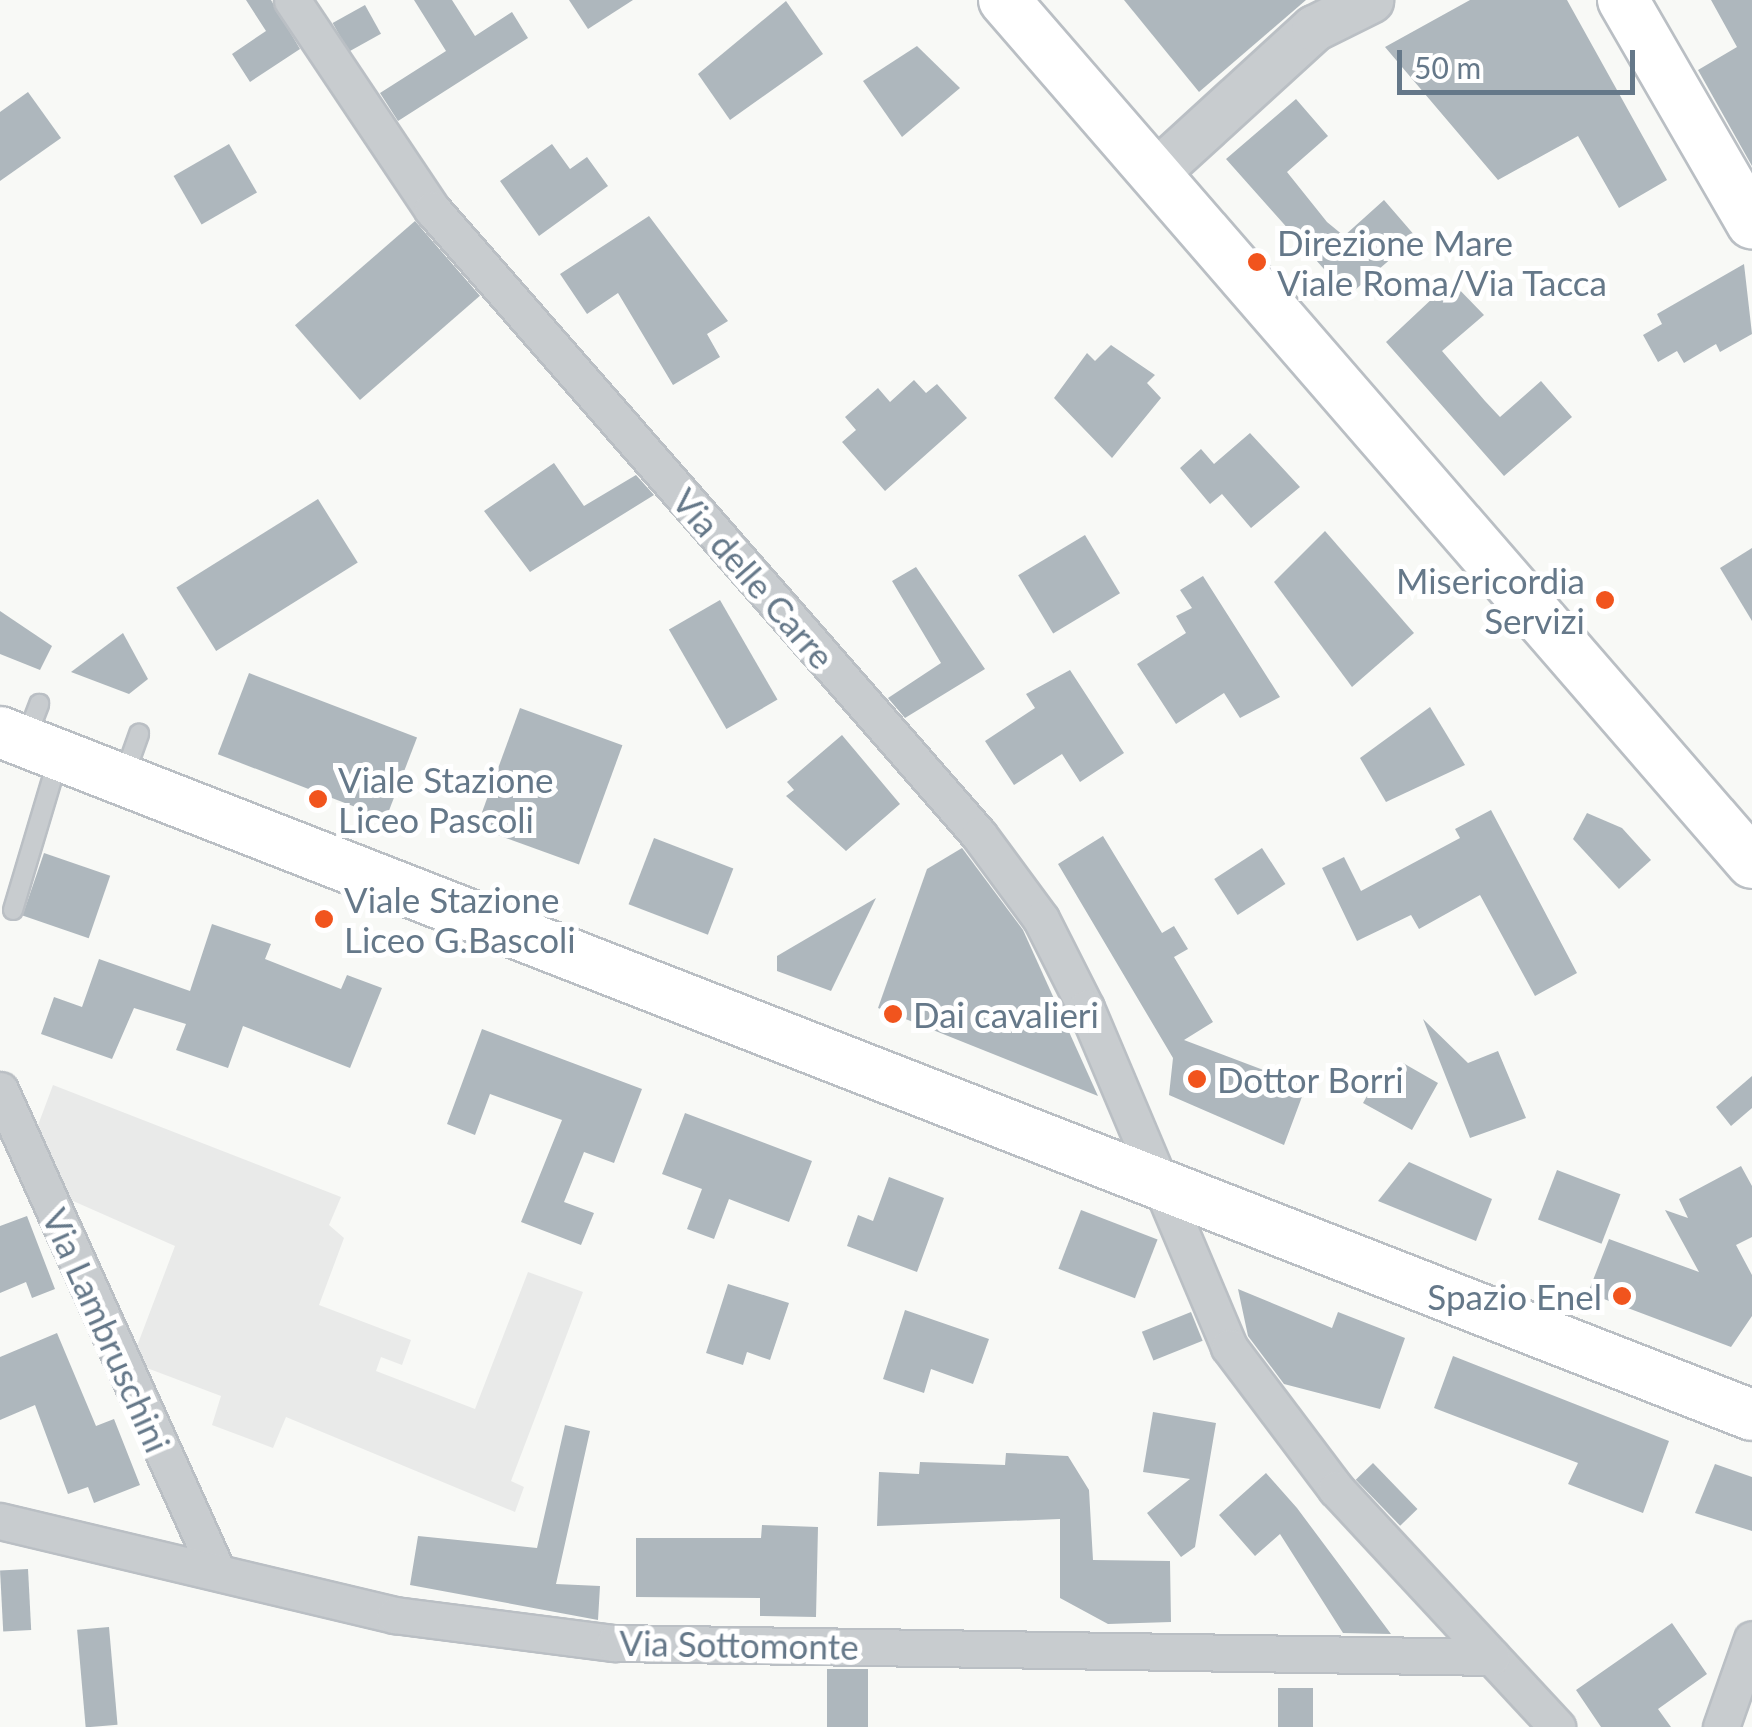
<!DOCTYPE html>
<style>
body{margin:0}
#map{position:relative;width:1752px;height:1727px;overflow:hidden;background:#f8f9f6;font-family:Lato,sans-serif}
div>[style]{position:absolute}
.built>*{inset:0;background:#e9eae9}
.building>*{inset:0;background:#aeb7bd;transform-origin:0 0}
.roads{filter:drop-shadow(2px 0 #babfc4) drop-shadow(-2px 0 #babfc4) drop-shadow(0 2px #babfc4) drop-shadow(0 -2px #babfc4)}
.service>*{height:18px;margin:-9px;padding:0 9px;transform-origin:9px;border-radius:9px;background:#c8cccf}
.minor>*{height:35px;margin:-17.5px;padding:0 17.5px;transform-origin:17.5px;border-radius:17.5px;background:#c8cccf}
.tertiary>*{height:45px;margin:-22.5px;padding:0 22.5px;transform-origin:22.5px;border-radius:22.5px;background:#c8cccf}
.secondary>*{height:50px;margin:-25px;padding:0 25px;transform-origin:25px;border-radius:25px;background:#fff}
.dots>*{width:28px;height:28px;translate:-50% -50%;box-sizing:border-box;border:5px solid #fff;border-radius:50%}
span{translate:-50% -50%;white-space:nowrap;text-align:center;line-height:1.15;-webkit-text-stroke:10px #fff;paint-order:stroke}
.poi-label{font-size:35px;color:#657889}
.left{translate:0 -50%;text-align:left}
.right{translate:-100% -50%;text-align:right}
.street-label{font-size:35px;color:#657889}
.scale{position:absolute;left:1397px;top:50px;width:238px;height:45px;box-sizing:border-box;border:5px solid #657889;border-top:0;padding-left:12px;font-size:30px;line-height:35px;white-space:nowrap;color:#657889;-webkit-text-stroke:8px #fff;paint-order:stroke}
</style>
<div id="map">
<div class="built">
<i style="clip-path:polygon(53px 1085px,341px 1197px,329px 1225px,344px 1238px,319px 1305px,411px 1340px,402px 1365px,381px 1357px,376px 1371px,475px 1409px,528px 1272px,583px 1292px,511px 1481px,524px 1487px,515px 1512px,286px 1417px,273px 1448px,212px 1425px,221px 1396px,131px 1362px,175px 1246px,55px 1193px,31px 1144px)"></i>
</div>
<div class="building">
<i style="clip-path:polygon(246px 0,271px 0,300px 49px,250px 82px,232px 54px,266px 31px)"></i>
<i style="clip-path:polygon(414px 0,452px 0,475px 36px,512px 12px,528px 38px,398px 121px,380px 93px,446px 51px)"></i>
<i style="clip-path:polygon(569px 0,633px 0,588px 29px)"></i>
<i style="clip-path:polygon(1124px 0,1306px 0,1199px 92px)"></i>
<i style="clip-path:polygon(1470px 0,1567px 0,1667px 180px,1619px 208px,1578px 136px,1498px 180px,1385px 47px)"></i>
<i style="clip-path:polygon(1711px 0,1752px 0,1752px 166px,1698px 70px,1737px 47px)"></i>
<i style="clip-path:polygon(786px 1px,823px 54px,730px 120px,698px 74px)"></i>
<i style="left:365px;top:5px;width:33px;height:37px;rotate:61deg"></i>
<i style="clip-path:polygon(917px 46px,960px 88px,902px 137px,863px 81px)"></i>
<i style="clip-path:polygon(28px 92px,61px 138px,0 181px,0 112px)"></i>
<i style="clip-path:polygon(1296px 99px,1328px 136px,1287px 172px,1327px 222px,1344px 236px,1384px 200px,1416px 237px,1348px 296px,1226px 159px)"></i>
<i style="left:229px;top:144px;width:56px;height:64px;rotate:60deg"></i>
<i style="clip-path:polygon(552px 144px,570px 169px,587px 157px,608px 186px,539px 236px,500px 181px)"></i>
<i style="clip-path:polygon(649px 216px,728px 321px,707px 334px,720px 357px,673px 385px,618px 293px,587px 314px,560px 274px)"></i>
<i style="left:415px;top:221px;width:99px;height:159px;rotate:49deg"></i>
<i style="clip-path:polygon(1744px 264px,1752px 334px,1720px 352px,1716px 344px,1684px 363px,1677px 351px,1658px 362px,1643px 335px,1662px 324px,1657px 314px)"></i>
<i style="clip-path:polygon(1451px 281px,1484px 315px,1442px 351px,1485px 401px,1500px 417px,1541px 381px,1572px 417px,1504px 476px,1386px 342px)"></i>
<i style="clip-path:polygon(1111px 345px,1155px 375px,1147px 383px,1161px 398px,1112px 458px,1054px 398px,1087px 353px,1095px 361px)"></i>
<i style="clip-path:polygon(914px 380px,926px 393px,937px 384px,967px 418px,885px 491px,842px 442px,856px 430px,845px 417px,878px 388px,890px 402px)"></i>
<i style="clip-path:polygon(1250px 433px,1300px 487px,1251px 528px,1222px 494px,1210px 504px,1180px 468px,1201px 449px,1214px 464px)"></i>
<i style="clip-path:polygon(554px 463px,584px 506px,636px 475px,654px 495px,530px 572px,484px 511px)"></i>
<i style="left:318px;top:499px;width:75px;height:167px;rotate:58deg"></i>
<i style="clip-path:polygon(1325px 531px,1414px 633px,1352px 687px,1274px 582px)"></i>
<i style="left:1085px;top:535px;width:68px;height:78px;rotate:59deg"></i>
<i style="clip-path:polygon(1752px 548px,1752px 621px,1720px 568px)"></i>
<i style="clip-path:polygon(916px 567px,985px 669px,905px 718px,888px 698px,941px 663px,892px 581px)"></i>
<i style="clip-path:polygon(1203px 576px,1280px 697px,1240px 718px,1224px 693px,1176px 724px,1137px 664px,1186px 633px,1176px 616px,1192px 608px,1180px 590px)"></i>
<i style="left:720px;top:600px;width:115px;height:59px;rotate:60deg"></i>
<i style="clip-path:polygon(0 611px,52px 646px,40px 670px,0 654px)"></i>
<i style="clip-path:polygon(123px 633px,148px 679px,129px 694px,71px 672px)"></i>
<i style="clip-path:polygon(1070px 670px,1124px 753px,1080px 782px,1062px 754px,1014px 785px,985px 741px,1035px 708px,1026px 694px)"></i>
<i style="left:249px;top:673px;width:180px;height:87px;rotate:21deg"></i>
<i style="clip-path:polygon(1430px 707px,1465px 765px,1386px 802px,1360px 758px)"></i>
<i style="left:520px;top:708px;width:109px;height:127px;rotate:20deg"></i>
<i style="clip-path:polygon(842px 735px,900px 804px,846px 851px,786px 796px,794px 790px,787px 782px)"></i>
<i style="clip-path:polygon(1491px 810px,1577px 973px,1535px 996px,1480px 895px,1419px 929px,1411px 915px,1357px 941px,1322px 868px,1344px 857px,1361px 891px,1460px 838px,1455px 829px)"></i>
<i style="clip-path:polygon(1587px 813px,1622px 828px,1651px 860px,1619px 889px,1573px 839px)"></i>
<i style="clip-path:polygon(1103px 836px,1162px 933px,1174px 926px,1188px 949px,1174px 957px,1213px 1022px,1184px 1040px,1306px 1086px,1284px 1145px,1169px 1095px,1173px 1058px,1058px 864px)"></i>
<i style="left:654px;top:838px;width:85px;height:71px;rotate:21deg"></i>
<i style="clip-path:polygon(962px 848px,1023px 930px,1098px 1096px,878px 1008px,927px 869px)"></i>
<i style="left:1262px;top:848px;width:43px;height:57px;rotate:57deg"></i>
<i style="left:44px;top:853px;width:70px;height:66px;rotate:19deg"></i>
<i style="clip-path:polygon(876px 898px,831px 991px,777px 971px,777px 956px)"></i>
<i style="clip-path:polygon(212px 924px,271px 944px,265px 959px,341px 989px,347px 975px,382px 988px,350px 1068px,243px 1026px,228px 1068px,176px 1050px,186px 1024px,134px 1008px,112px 1059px,41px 1034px,54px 997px,82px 1007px,99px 959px,190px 991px)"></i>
<i style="clip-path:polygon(1423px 1019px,1468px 1063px,1498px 1051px,1526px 1118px,1470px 1138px)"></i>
<i style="clip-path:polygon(482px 1029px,642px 1089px,614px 1163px,584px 1152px,564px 1202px,594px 1213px,581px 1245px,521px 1222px,562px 1120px,490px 1094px,475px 1135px,447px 1124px)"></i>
<i style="clip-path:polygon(1403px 1063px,1438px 1083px,1412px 1130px,1363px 1103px,1381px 1071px,1395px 1078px)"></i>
<i style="clip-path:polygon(1752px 1076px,1752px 1108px,1731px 1126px,1716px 1107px)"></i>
<i style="clip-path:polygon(685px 1113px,812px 1161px,789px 1222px,729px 1199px,714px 1239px,687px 1229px,702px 1189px,662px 1174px)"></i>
<i style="clip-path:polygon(1409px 1162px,1492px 1199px,1476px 1241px,1378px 1201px)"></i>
<i style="clip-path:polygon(1741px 1166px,1752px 1186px,1752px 1237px,1736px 1245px,1752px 1275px,1752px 1316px,1731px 1347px,1588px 1293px,1609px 1239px,1699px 1272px,1665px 1210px,1688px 1218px,1679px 1199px)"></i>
<i style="left:1557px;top:1170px;width:68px;height:53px;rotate:21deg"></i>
<i style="clip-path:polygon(889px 1177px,944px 1198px,917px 1272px,847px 1246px,858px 1215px,873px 1221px)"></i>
<i style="left:1081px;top:1210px;width:82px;height:63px;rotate:21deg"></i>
<i style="clip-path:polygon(27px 1216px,55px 1289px,32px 1298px,26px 1282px,0 1293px,0 1226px)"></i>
<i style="clip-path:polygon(728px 1284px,789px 1303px,770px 1360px,747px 1352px,743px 1365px,706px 1353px)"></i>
<i style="clip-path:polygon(1238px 1289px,1332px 1328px,1338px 1312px,1405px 1338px,1380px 1409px,1284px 1384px,1248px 1336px)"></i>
<i style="clip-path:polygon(905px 1310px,989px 1339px,973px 1384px,931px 1369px,924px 1393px,883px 1379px)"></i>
<i style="left:1191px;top:1312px;width:31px;height:53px;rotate:68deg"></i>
<i style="clip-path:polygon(57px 1333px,96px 1426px,114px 1419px,140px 1485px,94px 1503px,88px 1487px,68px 1494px,35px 1405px,0 1420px,0 1357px)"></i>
<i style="clip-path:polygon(1453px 1356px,1669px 1441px,1643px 1513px,1568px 1484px,1578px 1463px,1434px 1408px)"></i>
<i style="clip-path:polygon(1153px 1412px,1216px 1423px,1195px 1547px,1181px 1557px,1147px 1513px,1190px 1479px,1143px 1472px)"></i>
<i style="clip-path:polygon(565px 1425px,590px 1431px,556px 1584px,600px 1586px,598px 1620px,410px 1585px,418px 1536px,537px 1548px)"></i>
<i style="clip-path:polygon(1006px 1453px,1068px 1456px,1089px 1490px,1093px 1560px,1170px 1561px,1171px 1622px,1108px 1624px,1060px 1598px,1060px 1519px,877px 1526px,879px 1472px,919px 1474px,920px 1462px,1005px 1465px)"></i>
<i style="left:1373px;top:1463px;width:64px;height:24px;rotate:46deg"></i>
<i style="clip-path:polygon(1715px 1464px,1752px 1477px,1752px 1531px,1695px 1513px)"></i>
<i style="clip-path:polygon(1266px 1473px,1297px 1508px,1391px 1634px,1343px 1633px,1280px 1534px,1255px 1556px,1219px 1515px)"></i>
<i style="clip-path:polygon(762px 1525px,818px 1527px,816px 1617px,760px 1616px,760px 1598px,636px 1597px,636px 1538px,761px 1538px)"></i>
<i style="left:28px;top:1569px;width:61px;height:28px;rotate:87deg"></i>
<i style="clip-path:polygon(1672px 1623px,1707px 1674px,1658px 1709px,1671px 1727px,1601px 1727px,1576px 1690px)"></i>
<i style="left:109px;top:1627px;width:98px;height:32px;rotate:85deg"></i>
<i style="left:827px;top:1669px;width:41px;height:58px"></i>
<i style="left:1278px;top:1688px;width:35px;height:39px"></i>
</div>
<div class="roads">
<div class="service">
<i style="left:25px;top:741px;width:40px;rotate:-69deg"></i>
<i style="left:124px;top:776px;width:45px;rotate:-70.3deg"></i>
<i style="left:13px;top:910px;width:161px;rotate:-73.4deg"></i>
</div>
<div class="minor">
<i style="left:292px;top:0;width:252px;rotate:56.2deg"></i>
<i style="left:432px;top:209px;width:831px;rotate:48.85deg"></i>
<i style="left:979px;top:835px;width:104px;rotate:53.6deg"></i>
<i style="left:1041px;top:919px;width:100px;rotate:63.2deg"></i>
<i style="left:1086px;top:1008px;width:368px;rotate:67.1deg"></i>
<i style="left:1229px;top:1347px;width:178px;rotate:53deg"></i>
<i style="left:1336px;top:1489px;width:325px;rotate:47.1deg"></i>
<i style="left:0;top:1090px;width:525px;rotate:65.73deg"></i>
<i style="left:0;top:1521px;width:406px;rotate:13.4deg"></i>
<i style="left:395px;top:1615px;width:221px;rotate:7.3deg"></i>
<i style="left:614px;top:1643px;width:878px;rotate:0.91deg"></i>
<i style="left:1721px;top:1727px;width:93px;rotate:-70.6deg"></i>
</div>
<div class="tertiary">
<i style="left:1154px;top:174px;width:217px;rotate:-42.4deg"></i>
<i style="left:1314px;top:28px;width:63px;rotate:-26.6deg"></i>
</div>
<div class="secondary">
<i style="left:1004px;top:0;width:1142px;rotate:49.08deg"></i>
<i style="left:1623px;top:0;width:258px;rotate:60deg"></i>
<i style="left:0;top:732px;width:1880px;rotate:21.3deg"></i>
</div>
</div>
<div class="dots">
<i style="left:1257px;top:262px;background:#f1541d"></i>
<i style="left:1605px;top:600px;background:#f1541d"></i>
<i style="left:318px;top:799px;background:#f1541d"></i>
<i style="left:324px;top:919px;background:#f1541d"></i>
<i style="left:893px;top:1014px;background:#f1541d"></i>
<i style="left:1197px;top:1079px;background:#f1541d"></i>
<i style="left:1622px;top:1296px;background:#f1541d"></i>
</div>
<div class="poi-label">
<span class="left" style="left:1277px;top:262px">Direzione Mare<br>Viale Roma/Via Tacca</span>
<span class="right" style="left:1585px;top:600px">Misericordia<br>Servizi</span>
<span class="left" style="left:338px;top:799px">Viale Stazione<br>Liceo Pascoli</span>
<span class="left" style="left:344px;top:919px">Viale Stazione<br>Liceo G.Bascoli</span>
<span class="left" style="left:913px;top:1014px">Dai cavalieri</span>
<span class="left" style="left:1217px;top:1079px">Dottor Borri</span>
<span class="right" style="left:1602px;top:1296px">Spazio Enel</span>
</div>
<div class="street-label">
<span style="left:754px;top:578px;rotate:49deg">Via delle Carre</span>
<span style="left:107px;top:1330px;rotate:66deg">Via Lambruschini</span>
<span style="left:739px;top:1644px;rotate:1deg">Via Sottomonte</span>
</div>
<div class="scale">50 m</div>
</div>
